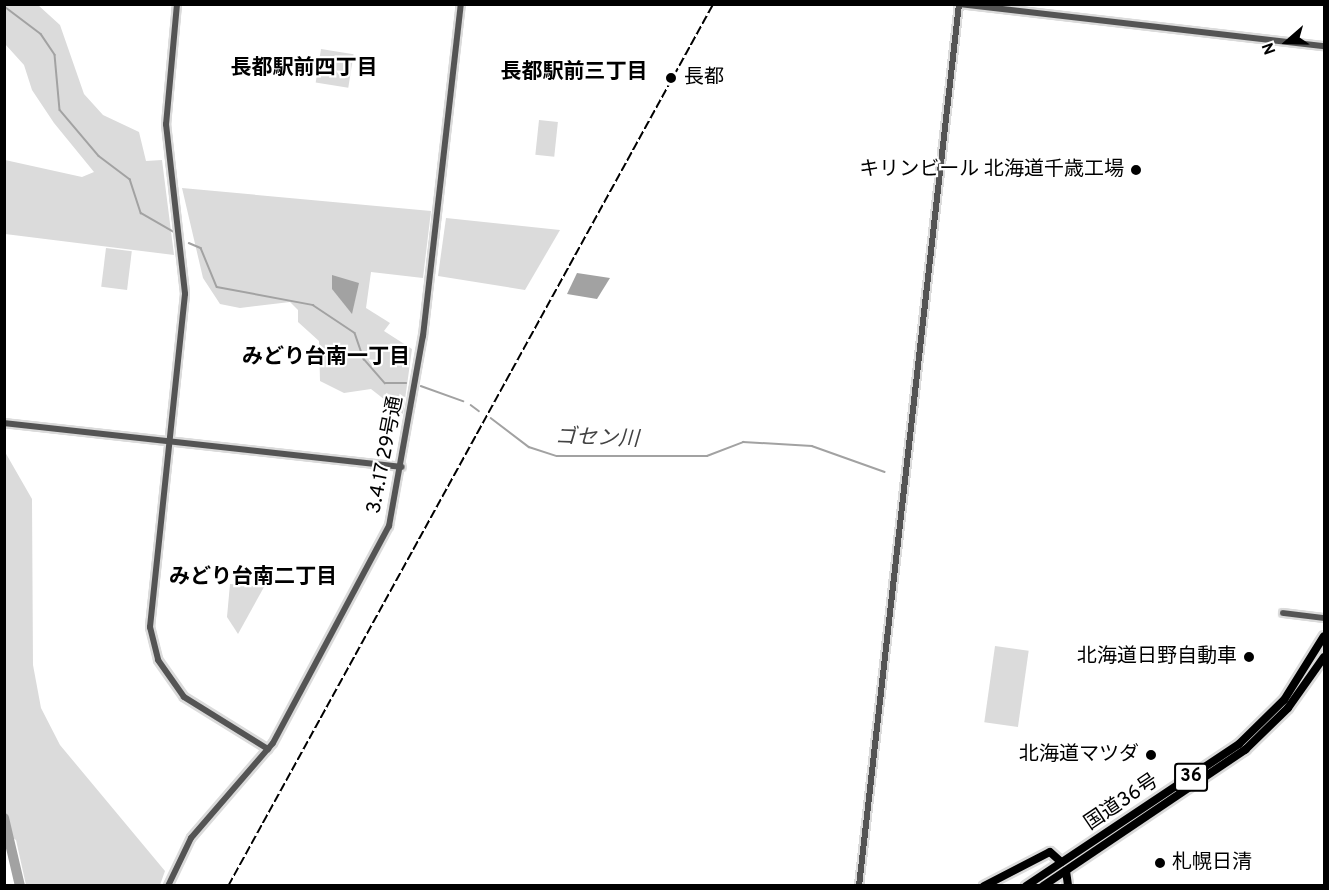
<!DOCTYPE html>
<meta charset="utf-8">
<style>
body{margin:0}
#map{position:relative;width:1329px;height:890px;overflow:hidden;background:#fff;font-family:Overpass,"Noto Sans JP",sans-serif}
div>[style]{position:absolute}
.green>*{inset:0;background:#dbdbdb;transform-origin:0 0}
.water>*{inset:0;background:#a2a2a2}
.stream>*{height:1.5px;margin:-0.75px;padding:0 0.75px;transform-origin:0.75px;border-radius:0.75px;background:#a2a2a2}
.river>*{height:10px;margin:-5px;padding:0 5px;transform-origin:5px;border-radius:5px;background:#a2a2a2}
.roads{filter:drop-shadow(2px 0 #dbdbdb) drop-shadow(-2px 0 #dbdbdb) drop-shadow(0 2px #dbdbdb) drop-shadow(0 -2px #dbdbdb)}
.tertiary>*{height:6px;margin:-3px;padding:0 3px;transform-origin:3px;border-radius:3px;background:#545454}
.trunk>*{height:8px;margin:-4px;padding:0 4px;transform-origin:4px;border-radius:4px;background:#000}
.rail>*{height:1.5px;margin-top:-0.75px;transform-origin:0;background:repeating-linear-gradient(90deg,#000 0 9px,transparent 0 12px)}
.dots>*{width:16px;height:16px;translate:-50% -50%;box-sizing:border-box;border:3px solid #fff;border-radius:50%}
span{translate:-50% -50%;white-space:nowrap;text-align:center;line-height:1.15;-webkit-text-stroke:4.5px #fff;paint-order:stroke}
.shield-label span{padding:2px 4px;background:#fff;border:2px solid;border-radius:4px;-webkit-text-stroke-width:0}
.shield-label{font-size:18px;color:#000;font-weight:700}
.poi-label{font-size:20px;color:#000}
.left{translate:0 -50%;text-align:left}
.right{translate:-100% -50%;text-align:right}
.street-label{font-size:20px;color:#000}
.neighbourhood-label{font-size:21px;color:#000;font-weight:700}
.water-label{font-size:21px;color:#434343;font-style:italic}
.frame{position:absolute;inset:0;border:6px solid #000;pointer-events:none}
.north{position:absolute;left:1257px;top:12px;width:60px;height:60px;-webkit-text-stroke:4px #fff;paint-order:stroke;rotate:250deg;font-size:16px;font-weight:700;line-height:24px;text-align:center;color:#000}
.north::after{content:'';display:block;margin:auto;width:21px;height:27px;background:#000;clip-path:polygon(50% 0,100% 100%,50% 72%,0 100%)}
</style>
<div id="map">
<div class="green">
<i style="clip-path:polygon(5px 4px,38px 5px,60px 25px,84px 94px,103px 115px,139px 132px,146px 161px,162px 160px,174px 255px,5px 234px,5px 160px,82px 177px,94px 172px,54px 123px,32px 90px,24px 65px,5px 44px)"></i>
<i style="left:321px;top:49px;width:33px;height:34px;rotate:9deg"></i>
<i style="left:539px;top:120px;width:19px;height:35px;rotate:6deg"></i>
<i style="clip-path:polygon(182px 188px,431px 211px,423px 278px,371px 272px,366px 308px,390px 323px,384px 331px,412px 349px,403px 414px,371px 389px,344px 393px,320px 381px,319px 341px,298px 322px,298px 310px,290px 302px,240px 308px,220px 304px,203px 278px)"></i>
<i style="clip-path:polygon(446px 218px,560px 230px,525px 290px,438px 276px)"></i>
<i style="left:106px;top:248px;width:26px;height:39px;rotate:7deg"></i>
<i style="clip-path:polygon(5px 452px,32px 499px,33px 665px,41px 708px,60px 745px,165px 871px,160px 885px,26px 885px,16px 840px,5px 833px)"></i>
<i style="clip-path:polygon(230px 584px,264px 587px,238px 634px,227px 617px)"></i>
<i style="left:995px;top:646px;width:34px;height:77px;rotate:8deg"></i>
</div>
<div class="water">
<i style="clip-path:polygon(577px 273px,610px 278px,597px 299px,567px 294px)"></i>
<i style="clip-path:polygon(332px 275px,359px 283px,352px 314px,332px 289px)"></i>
</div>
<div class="stream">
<i style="left:4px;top:6px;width:46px;rotate:37.1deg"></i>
<i style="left:41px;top:34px;width:25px;rotate:56deg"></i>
<i style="left:55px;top:55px;width:55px;rotate:84.8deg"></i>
<i style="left:60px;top:110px;width:60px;rotate:49.7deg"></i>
<i style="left:99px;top:156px;width:39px;rotate:37deg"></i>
<i style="left:130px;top:179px;width:36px;rotate:72deg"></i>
<i style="left:141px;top:213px;width:40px;rotate:29.7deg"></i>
<i style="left:189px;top:243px;width:13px;rotate:23deg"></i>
<i style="left:201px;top:248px;width:42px;rotate:67.7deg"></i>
<i style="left:217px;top:287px;width:98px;rotate:10.6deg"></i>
<i style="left:313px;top:305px;width:50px;rotate:33.7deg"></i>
<i style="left:355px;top:333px;width:28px;rotate:71deg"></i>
<i style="left:364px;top:359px;width:32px;rotate:49deg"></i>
<i style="left:385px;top:383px;width:21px"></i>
<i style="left:421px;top:386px;width:45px;rotate:19.7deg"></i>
<i style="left:471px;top:405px;width:10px;rotate:37deg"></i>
<i style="left:491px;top:418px;width:48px;rotate:37.3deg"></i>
<i style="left:529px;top:447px;width:29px;rotate:18deg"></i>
<i style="left:557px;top:456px;width:150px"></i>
<i style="left:707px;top:456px;width:39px;rotate:-21deg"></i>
<i style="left:743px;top:442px;width:69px;rotate:3.3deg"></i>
<i style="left:812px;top:446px;width:77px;rotate:19.6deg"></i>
</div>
<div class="river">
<i style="left:4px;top:818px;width:70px;rotate:76.8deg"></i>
</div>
<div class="roads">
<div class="tertiary">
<i style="left:177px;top:4px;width:121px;rotate:95.2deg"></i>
<i style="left:166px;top:124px;width:171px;rotate:83.6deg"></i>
<i style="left:185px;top:294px;width:335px;rotate:96deg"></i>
<i style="left:150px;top:627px;width:34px;rotate:76deg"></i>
<i style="left:158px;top:660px;width:45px;rotate:54.9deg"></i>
<i style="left:184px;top:697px;width:99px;rotate:31.8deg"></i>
<i style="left:960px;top:4px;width:366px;rotate:6.6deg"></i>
<i style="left:4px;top:423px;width:400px;rotate:6.3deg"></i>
<i style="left:1283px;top:613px;width:41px;rotate:7deg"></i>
<i style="left:168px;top:886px;width:53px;rotate:-64.4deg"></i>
<i style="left:191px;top:838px;width:125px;rotate:-49.2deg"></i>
<i style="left:273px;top:743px;width:246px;rotate:-61.9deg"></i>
<i style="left:389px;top:526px;width:193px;rotate:-79.9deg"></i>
<i style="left:423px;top:336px;width:334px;rotate:-83.5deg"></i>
<i style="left:859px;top:886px;width:888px;rotate:-83.53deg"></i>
</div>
<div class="trunk">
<i style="left:1066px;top:871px;width:15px;rotate:82deg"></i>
<i style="left:984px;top:886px;width:74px;rotate:-27.3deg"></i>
<i style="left:1050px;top:852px;width:15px;rotate:42deg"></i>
<i style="left:1026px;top:886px;width:256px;rotate:-33.7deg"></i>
<i style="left:1239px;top:744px;width:63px;rotate:-44.4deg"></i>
<i style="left:1284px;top:700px;width:75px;rotate:-58deg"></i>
<i style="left:1043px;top:886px;width:244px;rotate:-34deg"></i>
<i style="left:1245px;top:750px;width:60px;rotate:-44.3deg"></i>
<i style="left:1288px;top:708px;width:62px;rotate:-54.8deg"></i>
</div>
</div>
<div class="rail">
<i style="left:228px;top:886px;width:1007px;rotate:-61.19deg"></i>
</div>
<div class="dots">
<i style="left:671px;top:78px;background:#000"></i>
<i style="left:1136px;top:170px;background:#000"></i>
<i style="left:1249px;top:657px;background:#000"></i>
<i style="left:1151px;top:755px;background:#000"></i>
<i style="left:1160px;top:863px;background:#000"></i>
</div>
<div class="shield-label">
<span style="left:1191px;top:777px">36</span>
</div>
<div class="poi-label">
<span class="left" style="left:684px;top:78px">長都</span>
<span class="right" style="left:1124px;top:170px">キリンビール 北海道千歳工場</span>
<span class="right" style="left:1237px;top:657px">北海道日野自動車</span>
<span class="right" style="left:1139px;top:755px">北海道マツダ</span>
<span class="left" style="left:1172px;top:863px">札幌日清</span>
</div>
<div class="street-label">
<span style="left:386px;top:455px;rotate:-79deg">3.4.17 29号通</span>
<span style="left:1122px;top:803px;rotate:-34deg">国道36号</span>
</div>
<div class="neighbourhood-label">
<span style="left:304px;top:69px">長都駅前四丁目</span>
<span style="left:574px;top:73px">長都駅前三丁目</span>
<span style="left:326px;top:358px">みどり台南一丁目</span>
<span style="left:253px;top:578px">みどり台南二丁目</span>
</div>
<div class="water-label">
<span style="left:597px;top:439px;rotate:2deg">ゴセン川</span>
</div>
<div class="frame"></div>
<div class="north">N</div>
</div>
